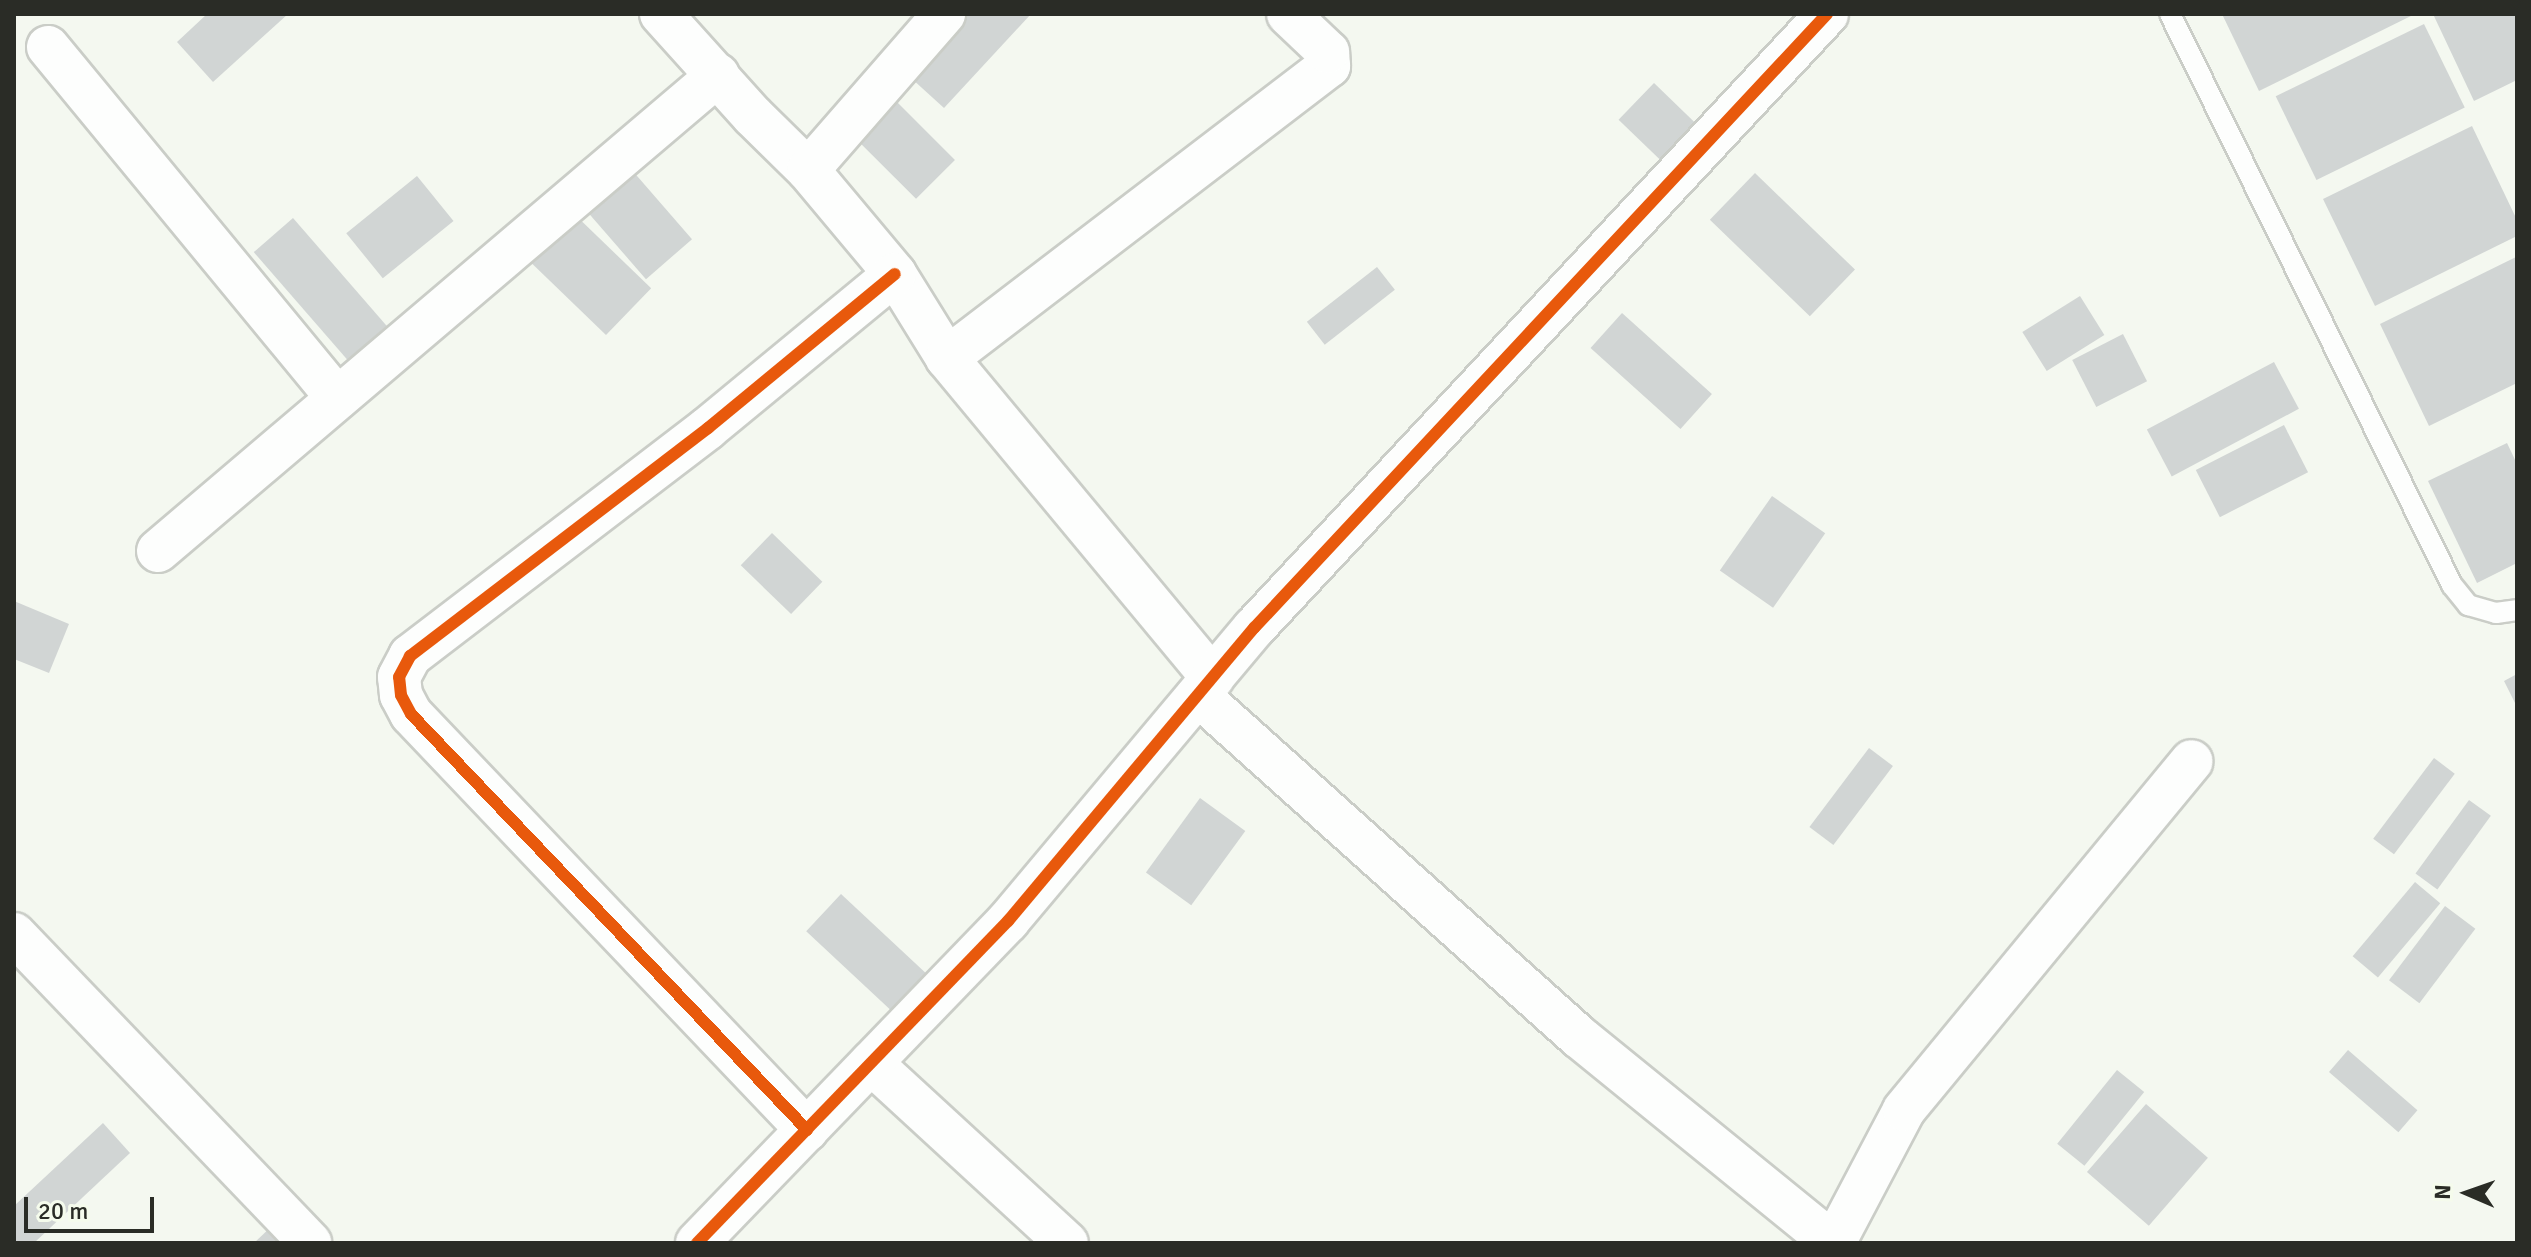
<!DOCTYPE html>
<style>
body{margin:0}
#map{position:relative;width:2531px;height:1257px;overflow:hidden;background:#f4f8f0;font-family:Signika,sans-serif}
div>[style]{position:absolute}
.building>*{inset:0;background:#d1d5d4;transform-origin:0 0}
.roads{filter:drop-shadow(2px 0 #cacdc7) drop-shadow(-2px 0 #cacdc7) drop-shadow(0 2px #cacdc7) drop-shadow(0 -2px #cacdc7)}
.lane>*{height:20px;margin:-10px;padding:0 10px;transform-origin:10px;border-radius:10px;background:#fdfefd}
.street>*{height:42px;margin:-21px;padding:0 21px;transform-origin:21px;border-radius:21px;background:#fdfefd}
.cycleway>*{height:12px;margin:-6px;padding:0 6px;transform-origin:6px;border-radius:6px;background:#e8590c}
span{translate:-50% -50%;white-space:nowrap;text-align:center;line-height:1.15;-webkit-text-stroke:6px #f5fbec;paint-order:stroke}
.frame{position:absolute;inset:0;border:16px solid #2a2c26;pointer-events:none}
.north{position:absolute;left:2427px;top:1153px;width:80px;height:80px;-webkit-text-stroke:6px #f5fbec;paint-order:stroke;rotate:272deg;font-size:22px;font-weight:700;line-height:32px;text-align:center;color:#2a2c26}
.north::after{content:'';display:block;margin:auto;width:28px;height:36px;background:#2a2c26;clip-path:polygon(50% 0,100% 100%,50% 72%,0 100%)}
.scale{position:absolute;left:24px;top:1197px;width:130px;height:36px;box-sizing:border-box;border:4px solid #2a2c26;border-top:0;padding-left:10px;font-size:24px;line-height:28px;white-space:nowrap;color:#2a2c26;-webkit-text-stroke:6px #f5fbec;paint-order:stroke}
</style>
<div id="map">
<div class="building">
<i style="clip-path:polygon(207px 14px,288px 14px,213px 82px,177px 42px)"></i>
<i style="clip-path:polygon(949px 14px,1031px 14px,944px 108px,900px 68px)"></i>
<i style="clip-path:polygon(2222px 14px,2415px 14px,2259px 91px)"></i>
<i style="clip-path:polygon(2433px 14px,2517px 14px,2517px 80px,2474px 101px)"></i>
<i style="left:2424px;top:24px;width:93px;height:165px;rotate:64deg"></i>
<i style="left:1654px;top:83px;width:74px;height:51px;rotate:44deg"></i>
<i style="left:892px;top:97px;width:89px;height:55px;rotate:45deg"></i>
<i style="clip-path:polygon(2472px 126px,2517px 220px,2517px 236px,2375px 306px,2323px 199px)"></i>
<i style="left:631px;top:169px;width:93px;height:61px;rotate:49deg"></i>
<i style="left:1755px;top:173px;width:139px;height:65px;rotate:44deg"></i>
<i style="left:417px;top:176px;width:58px;height:91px;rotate:51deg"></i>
<i style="left:567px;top:207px;width:117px;height:65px;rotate:44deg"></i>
<i style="left:293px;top:218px;width:143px;height:52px;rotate:49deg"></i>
<i style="clip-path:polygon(2516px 257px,2517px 383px,2429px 426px,2380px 324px)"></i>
<i style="left:1377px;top:267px;width:29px;height:89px;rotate:52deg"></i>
<i style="left:2080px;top:296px;width:46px;height:68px;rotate:58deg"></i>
<i style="left:1622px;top:313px;width:121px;height:47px;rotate:42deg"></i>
<i style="left:2123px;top:334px;width:53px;height:57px;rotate:63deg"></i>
<i style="left:2274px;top:362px;width:53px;height:144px;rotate:62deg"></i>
<i style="left:2284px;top:425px;width:53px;height:99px;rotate:63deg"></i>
<i style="clip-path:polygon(2507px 443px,2517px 464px,2517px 563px,2477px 583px,2428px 481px)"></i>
<i style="left:1772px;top:496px;width:65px;height:91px;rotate:35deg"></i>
<i style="left:772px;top:533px;width:70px;height:45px;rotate:44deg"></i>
<i style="clip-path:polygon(14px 601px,69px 624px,49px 673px,14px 659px)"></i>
<i style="clip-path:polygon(2517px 674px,2517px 707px,2504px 681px)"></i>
<i style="left:1869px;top:748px;width:30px;height:99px;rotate:37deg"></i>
<i style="left:2434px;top:758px;width:26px;height:101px;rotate:37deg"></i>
<i style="left:1200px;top:798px;width:56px;height:92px;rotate:36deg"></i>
<i style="left:2469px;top:800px;width:27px;height:91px;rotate:36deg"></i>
<i style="left:2415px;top:882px;width:33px;height:97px;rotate:40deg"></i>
<i style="left:841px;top:894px;width:129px;height:51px;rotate:43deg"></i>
<i style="left:2445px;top:906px;width:38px;height:93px;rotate:37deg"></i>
<i style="left:2348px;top:1050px;width:92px;height:29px;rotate:41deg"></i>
<i style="left:2117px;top:1070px;width:35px;height:95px;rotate:39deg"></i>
<i style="left:2146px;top:1104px;width:82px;height:90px;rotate:41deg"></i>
<i style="clip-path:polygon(103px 1123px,130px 1153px,34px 1243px,14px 1243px,14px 1206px)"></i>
<i style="clip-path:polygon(274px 1224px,291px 1243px,254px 1243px)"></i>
</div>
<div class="roads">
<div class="lane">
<i style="left:2170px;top:14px;width:637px;rotate:63.72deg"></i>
<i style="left:2452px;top:585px;width:26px;rotate:51deg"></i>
<i style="left:2468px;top:605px;width:29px;rotate:16deg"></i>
<i style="left:2496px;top:613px;width:21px;rotate:-8deg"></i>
</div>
<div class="street">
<i style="left:661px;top:14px;width:137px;rotate:48deg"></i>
<i style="left:753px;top:116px;width:77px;rotate:44.5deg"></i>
<i style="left:808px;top:170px;width:136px;rotate:50.1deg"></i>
<i style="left:895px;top:274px;width:99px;rotate:58.2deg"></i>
<i style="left:947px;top:358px;width:416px;rotate:50.3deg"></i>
<i style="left:48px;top:47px;width:455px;rotate:50.5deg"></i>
<i style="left:808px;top:170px;width:207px;rotate:-48.9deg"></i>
<i style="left:947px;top:358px;width:481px;rotate:-37.4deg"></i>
<i style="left:1329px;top:66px;width:14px;rotate:-94deg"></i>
<i style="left:1328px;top:52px;width:55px;rotate:-136.5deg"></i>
<i style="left:158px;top:551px;width:735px;rotate:-40.36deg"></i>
<i style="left:1198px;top:695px;width:511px;rotate:41.9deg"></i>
<i style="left:1578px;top:1036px;width:328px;rotate:39.1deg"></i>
<i style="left:14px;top:934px;width:428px;rotate:46.2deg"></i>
<i style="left:871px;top:1063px;width:266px;rotate:42.6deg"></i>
<i style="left:807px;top:1130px;width:574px;rotate:-133.59deg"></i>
<i style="left:411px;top:714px;width:21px;rotate:-118deg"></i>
<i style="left:401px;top:695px;width:18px;rotate:-96deg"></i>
<i style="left:399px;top:677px;width:24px;rotate:-62deg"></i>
<i style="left:410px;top:656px;width:375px;rotate:-37.4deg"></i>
<i style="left:708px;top:428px;width:242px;rotate:-39.5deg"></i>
<i style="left:697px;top:1243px;width:448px;rotate:-46deg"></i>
<i style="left:1008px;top:921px;width:383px;rotate:-50deg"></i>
<i style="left:1254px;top:628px;width:840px;rotate:-46.98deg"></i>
<i style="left:1834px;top:1243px;width:150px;rotate:-62.2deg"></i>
<i style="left:1904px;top:1110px;width:452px;rotate:-50.5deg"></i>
</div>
</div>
<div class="cycleway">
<i style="left:807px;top:1130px;width:574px;rotate:-133.59deg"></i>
<i style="left:411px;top:714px;width:21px;rotate:-118deg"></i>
<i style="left:401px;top:695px;width:18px;rotate:-96deg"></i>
<i style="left:399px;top:677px;width:24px;rotate:-62deg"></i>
<i style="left:410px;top:656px;width:375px;rotate:-37.4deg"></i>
<i style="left:708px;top:428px;width:242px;rotate:-39.5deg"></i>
<i style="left:697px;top:1243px;width:448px;rotate:-46deg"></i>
<i style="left:1008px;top:921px;width:383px;rotate:-50deg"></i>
<i style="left:1254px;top:628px;width:840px;rotate:-46.98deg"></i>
</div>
<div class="frame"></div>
<div class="north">N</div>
<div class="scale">20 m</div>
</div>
